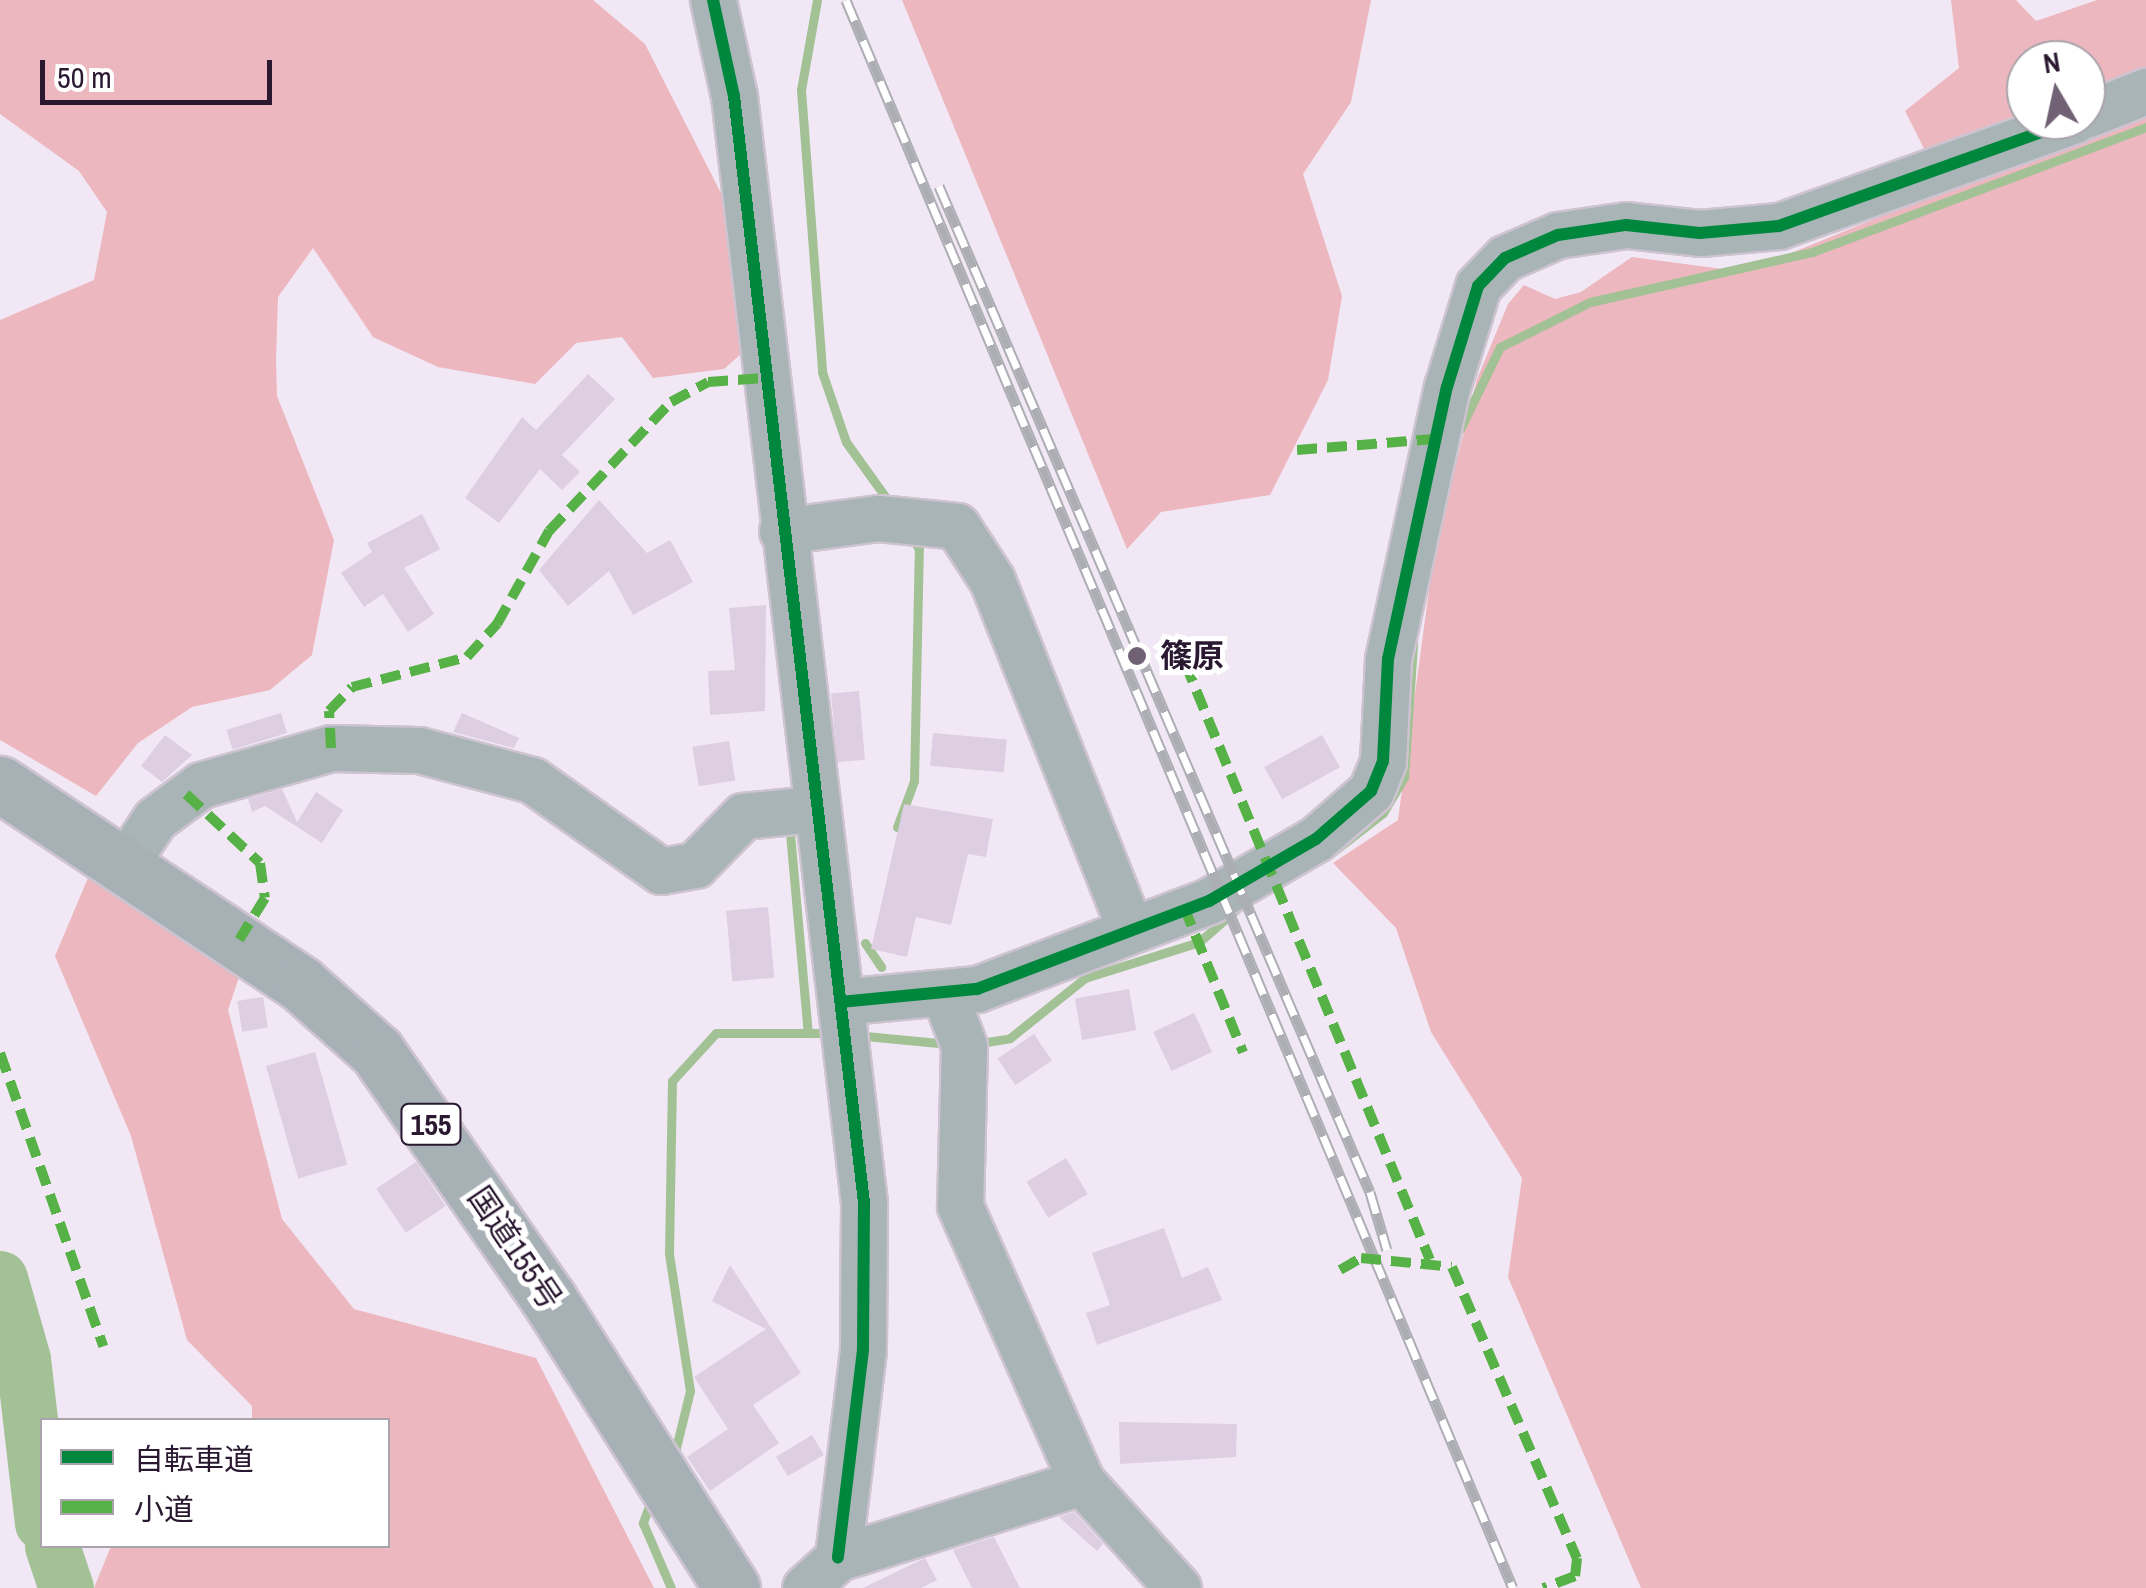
<!DOCTYPE html>
<meta charset="utf-8">
<style>
body{margin:0}
#map{position:relative;width:2146px;height:1588px;overflow:hidden;background:#f2e8f5;font-family:"Archivo Narrow","Noto Sans JP",sans-serif}
div>[style]{position:absolute}
.forest>*{inset:0;background:#ecb7be}
.stream>*{height:9px;margin:-4.5px;padding:0 4.5px;transform-origin:4.5px;border-radius:4.5px;background:#a2c296}
.river>*{height:55px;margin:-27.5px;padding:0 27.5px;transform-origin:27.5px;border-radius:27.5px;background:#a2c296}
.building>*{inset:0;background:#ddcee1;transform-origin:0 0}
.roads{filter:drop-shadow(2px 0 #cdc3d1) drop-shadow(-2px 0 #cdc3d1) drop-shadow(0 2px #cdc3d1) drop-shadow(0 -2px #cdc3d1)}
.minor>*{height:45px;margin:-22.5px;padding:0 22.5px;transform-origin:22.5px;border-radius:22.5px;background:#a9b4b6}
.highway>*{height:55px;margin:-27.5px;padding:0 27.5px;transform-origin:27.5px;border-radius:27.5px;background:#a6b0b5}
.rail>*{height:11px;margin-top:-5.5px;transform-origin:0;background:repeating-linear-gradient(90deg,#fff 0 22px,#acaeb4 0 44px);box-sizing:border-box;border-block:2px solid #acaeb4}
.quiet>*{height:10px;margin-top:-5px;transform-origin:0;background:repeating-linear-gradient(90deg,#56b146 0 20px,transparent 0 30px)}
.cycleway>*{height:12px;margin:-6px;padding:0 6px;transform-origin:6px;border-radius:6px;background:#00873e}
.dots>*{width:28px;height:28px;translate:-50% -50%;box-sizing:border-box;border:5px solid #fff;border-radius:50%}
span{translate:-50% -50%;white-space:nowrap;text-align:center;line-height:1.15;-webkit-text-stroke:10px #fff;paint-order:stroke}
.shield-label span{padding:2px 8px;background:#fff;border:2px solid;border-radius:8px;-webkit-text-stroke-width:0}
.shield-label{font-size:30px;color:#2a1830;font-weight:700}
.poi-label{font-size:32px;color:#2a1830;font-weight:700}
.left{translate:0 -50%;text-align:left}
.street-label{font-size:32px;color:#2a1830}
.legend{position:absolute;left:40px;top:1418px;width:350px;height:130px;box-sizing:border-box;background:#fff;border:2px solid #aaa3ac;margin:0;padding:12px 18px;list-style:none;font-size:30px;color:#2a1830}
.legend li{display:flex;align-items:center;gap:20px;height:50px}
.legend b{width:50px;border:2px solid #aaa3ac}
.north{position:absolute;left:2006px;top:40px;width:100px;height:100px;box-sizing:border-box;background:#fff;border:2px solid #aaa3ac;border-radius:50%;rotate:351deg;font-size:28px;font-weight:700;line-height:40px;text-align:center;color:#2a1830}
.north::after{content:'';display:block;margin:auto;width:35px;height:45px;background:#706175;clip-path:polygon(50% 0,100% 100%,50% 72%,0 100%)}
.scale{position:absolute;left:40px;top:60px;width:232px;height:45px;box-sizing:border-box;border:5px solid #2a1830;border-top:0;padding-left:12px;font-size:30px;line-height:35px;white-space:nowrap;color:#2a1830;-webkit-text-stroke:8px #fff;paint-order:stroke}
</style>
<div id="map">
<div class="forest">
<i style="clip-path:polygon(0 0,593px 0,645px 44px,725px 201px,742px 353px,724px 369px,653px 378px,622px 337px,576px 343px,535px 384px,438px 367px,373px 337px,313px 248px,278px 297px,276px 360px,277px 396px,334px 540px,312px 655px,270px 690px,192px 707px,138px 743px,96px 796px,0 740px,0 320px,94px 280px,107px 212px,79px 171px,0 114px)"></i>
<i style="clip-path:polygon(902px 0,1371px 0,1351px 102px,1303px 174px,1342px 296px,1328px 380px,1270px 495px,1161px 512px,1127px 549px)"></i>
<i style="clip-path:polygon(evenodd,1951px 0,2016px 0,2036px 21px,2097px 0,2146px 0,2146px 1588px,1641px 1588px,1508px 1277px,1522px 1178px,1431px 1032px,1396px 928px,1333px 863px,1398px 820px,1434px 553px,1477px 379px,1508px 304px,1524px 285px,1555px 299px,1581px 292px,1632px 257px,1745px 272px,1945px 190px,1905px 111px,1959px 68px,1951px 0,2026px 60px,2086px 60px,2086px 120px,2026px 120px,2026px 60px)"></i>
<i style="clip-path:polygon(88px 878px,240px 974px,228px 1010px,282px 1219px,354px 1309px,536px 1358px,654px 1588px,94px 1588px,111px 1546px,388px 1546px,388px 1420px,252px 1420px,252px 1406px,187px 1340px,131px 1136px,55px 956px)"></i>
</div>
<div class="stream">
<i style="left:817px;top:0;width:91px;rotate:100.1deg"></i>
<i style="left:801px;top:90px;width:283px;rotate:85.7deg"></i>
<i style="left:822px;top:372px;width:74px;rotate:71.1deg"></i>
<i style="left:846px;top:442px;width:79px;rotate:54.3deg"></i>
<i style="left:1460px;top:429px;width:91px;rotate:-64deg"></i>
<i style="left:1500px;top:347px;width:101px;rotate:-26.6deg"></i>
<i style="left:1590px;top:302px;width:228px;rotate:-12.7deg"></i>
<i style="left:1812px;top:252px;width:357px;rotate:-20.5deg"></i>
<i style="left:789px;top:822px;width:212px;rotate:84.9deg"></i>
<i style="left:897px;top:827px;width:49px;rotate:-69.7deg"></i>
<i style="left:914px;top:781px;width:232px;rotate:-88.8deg"></i>
<i style="left:919px;top:549px;width:15px;rotate:-122deg"></i>
<i style="left:1333px;top:852px;width:63px;rotate:-38deg"></i>
<i style="left:1383px;top:813px;width:42px;rotate:-59.7deg"></i>
<i style="left:1404px;top:777px;width:133px;rotate:-86.1deg"></i>
<i style="left:865px;top:943px;width:29px;rotate:56deg"></i>
<i style="left:855px;top:1035px;width:94px;rotate:5.5deg"></i>
<i style="left:974px;top:1044px;width:36px;rotate:-9deg"></i>
<i style="left:1010px;top:1038px;width:96px;rotate:-38.7deg"></i>
<i style="left:1085px;top:978px;width:120px;rotate:-17.5deg"></i>
<i style="left:1199px;top:942px;width:52px;rotate:-41.1deg"></i>
<i style="left:673px;top:1460px;width:71px;rotate:-76.2deg"></i>
<i style="left:690px;top:1391px;width:140px;rotate:-98.7deg"></i>
<i style="left:669px;top:1253px;width:172px;rotate:-89deg"></i>
<i style="left:672px;top:1081px;width:65px;rotate:-47.5deg"></i>
<i style="left:716px;top:1033px;width:113px"></i>
<i style="left:653px;top:1495px;width:30px;rotate:110deg"></i>
<i style="left:643px;top:1523px;width:71px;rotate:66.7deg"></i>
</div>
<div class="river">
<i style="left:0;top:1278px;width:84px;rotate:74.1deg"></i>
<i style="left:23px;top:1359px;width:165px;rotate:83.4deg"></i>
<i style="left:52px;top:1546px;width:44px;rotate:71.6deg"></i>
</div>
<div class="building">
<i style="clip-path:polygon(588px 374px,615px 399px,562px 455px,580px 472px,562px 490px,540px 469px,499px 523px,465px 498px,522px 417px,536px 430px)"></i>
<i style="clip-path:polygon(599px 500px,647px 553px,670px 540px,693px 582px,633px 615px,609px 571px,568px 606px,539px 570px)"></i>
<i style="clip-path:polygon(422px 514px,440px 549px,404px 568px,434px 614px,408px 632px,383px 594px,364px 607px,341px 573px,372px 552px,367px 543px)"></i>
<i style="clip-path:polygon(766px 605px,765px 711px,710px 715px,708px 671px,735px 670px,729px 608px)"></i>
<i style="left:859px;top:691px;width:69px;height:28px;rotate:85deg"></i>
<i style="left:281px;top:713px;width:21px;height:57px;rotate:73deg"></i>
<i style="clip-path:polygon(462px 713px,519px 738px,514px 748px,453px 732px)"></i>
<i style="left:933px;top:733px;width:74px;height:33px;rotate:5deg"></i>
<i style="clip-path:polygon(165px 735px,192px 755px,162px 782px,141px 766px)"></i>
<i style="left:1322px;top:735px;width:37px;height:66px;rotate:61deg"></i>
<i style="left:729px;top:741px;width:40px;height:37px;rotate:81deg"></i>
<i style="clip-path:polygon(282px 789px,297px 822px,316px 792px,343px 810px,322px 843px,265px 806px,252px 812px,248px 799px)"></i>
<i style="clip-path:polygon(904px 804px,993px 819px,986px 857px,968px 854px,951px 925px,916px 917px,907px 957px,871px 949px)"></i>
<i style="left:768px;top:907px;width:71px;height:42px;rotate:85deg"></i>
<i style="left:1129px;top:989px;width:42px;height:55px;rotate:80deg"></i>
<i style="left:263px;top:997px;width:31px;height:26px;rotate:81deg"></i>
<i style="left:1194px;top:1013px;width:43px;height:45px;rotate:65deg"></i>
<i style="left:1034px;top:1034px;width:32px;height:44px;rotate:56deg"></i>
<i style="left:315px;top:1052px;width:117px;height:51px;rotate:74deg"></i>
<i style="left:1066px;top:1158px;width:42px;height:46px;rotate:59deg"></i>
<i style="left:416px;top:1162px;width:53px;height:48px;rotate:56deg"></i>
<i style="clip-path:polygon(1164px 1228px,1182px 1278px,1208px 1267px,1222px 1300px,1097px 1345px,1086px 1313px,1110px 1305px,1092px 1253px)"></i>
<i style="clip-path:polygon(730px 1265px,801px 1373px,753px 1405px,779px 1443px,710px 1491px,687px 1457px,728px 1429px,694px 1377px,766px 1329px,712px 1301px)"></i>
<i style="clip-path:polygon(1119px 1422px,1237px 1424px,1236px 1457px,1120px 1464px)"></i>
<i style="left:812px;top:1435px;width:23px;height:42px;rotate:59deg"></i>
<i style="clip-path:polygon(1074px 1512px,1103px 1544px,1097px 1551px,1059px 1517px)"></i>
<i style="clip-path:polygon(994px 1537px,1020px 1588px,972px 1588px,953px 1550px)"></i>
<i style="clip-path:polygon(925px 1558px,937px 1580px,921px 1588px,863px 1588px)"></i>
</div>
<div class="roads">
<div class="minor">
<i style="left:713px;top:0;width:98px;rotate:77.7deg"></i>
<i style="left:734px;top:96px;width:1115px;rotate:83.3deg"></i>
<i style="left:864px;top:1203px;width:147px;rotate:90.4deg"></i>
<i style="left:863px;top:1350px;width:209px;rotate:96.9deg"></i>
<i style="left:2086px;top:115px;width:65px;rotate:-21.8deg"></i>
<i style="left:782px;top:531px;width:97px;rotate:-7.7deg"></i>
<i style="left:878px;top:518px;width:79px;rotate:5.8deg"></i>
<i style="left:957px;top:526px;width:64px;rotate:57.1deg"></i>
<i style="left:992px;top:580px;width:372px;rotate:68.4deg"></i>
<i style="left:125px;top:864px;width:54px;rotate:-56.3deg"></i>
<i style="left:155px;top:819px;width:57px;rotate:-36.5deg"></i>
<i style="left:201px;top:785px;width:135px;rotate:-15.9deg"></i>
<i style="left:331px;top:748px;width:88px;rotate:1.3deg"></i>
<i style="left:419px;top:750px;width:117px;rotate:14.9deg"></i>
<i style="left:532px;top:780px;width:158px;rotate:35.2deg"></i>
<i style="left:661px;top:871px;width:35px;rotate:-10deg"></i>
<i style="left:695px;top:865px;width:69px;rotate:-45.6deg"></i>
<i style="left:743px;top:816px;width:69px;rotate:-5.8deg"></i>
<i style="left:944px;top:993px;width:57px;rotate:69.3deg"></i>
<i style="left:964px;top:1046px;width:160px;rotate:91.4deg"></i>
<i style="left:960px;top:1206px;width:302px;rotate:66.2deg"></i>
<i style="left:1082px;top:1482px;width:143px;rotate:47.8deg"></i>
<i style="left:841px;top:1002px;width:137px;rotate:-5.5deg"></i>
<i style="left:977px;top:989px;width:248px;rotate:-20.8deg"></i>
<i style="left:1209px;top:901px;width:124px;rotate:-30.1deg"></i>
<i style="left:1316px;top:839px;width:73px;rotate:-41.1deg"></i>
<i style="left:1371px;top:791px;width:32px;rotate:-68deg"></i>
<i style="left:1383px;top:761px;width:102px;rotate:-87.2deg"></i>
<i style="left:1388px;top:659px;width:278px;rotate:-77.8deg"></i>
<i style="left:1447px;top:387px;width:106px;rotate:-72.9deg"></i>
<i style="left:1478px;top:286px;width:39px;rotate:-46deg"></i>
<i style="left:1505px;top:258px;width:58px;rotate:-23.5deg"></i>
<i style="left:1558px;top:235px;width:69px;rotate:-8.4deg"></i>
<i style="left:1626px;top:225px;width:74px;rotate:6.2deg"></i>
<i style="left:1700px;top:233px;width:79px;rotate:-5.1deg"></i>
<i style="left:1779px;top:226px;width:314px;rotate:-19.7deg"></i>
<i style="left:805px;top:1588px;width:45px;rotate:-42.3deg"></i>
<i style="left:838px;top:1558px;width:256px;rotate:-17.3deg"></i>
</div>
<div class="highway">
<i style="left:0;top:784px;width:361px;rotate:33.6deg"></i>
<i style="left:301px;top:984px;width:102px;rotate:41.8deg"></i>
<i style="left:377px;top:1052px;width:300px;rotate:55.2deg"></i>
<i style="left:548px;top:1298px;width:343px;rotate:57.6deg"></i>
</div>
</div>
<div class="rail">
<i style="left:846px;top:0;width:1722px;rotate:67.22deg"></i>
<i style="left:939px;top:186px;width:1094px;rotate:66.81deg"></i>
<i style="left:1370px;top:1192px;width:60px;rotate:73.7deg"></i>
</div>
<div class="quiet">
<i style="left:1297px;top:450px;width:137px;rotate:-4.6deg"></i>
<i style="left:1185px;top:663px;width:645px;rotate:67.69deg"></i>
<i style="left:331px;top:748px;width:37px;rotate:-93deg"></i>
<i style="left:329px;top:711px;width:33px;rotate:-46deg"></i>
<i style="left:352px;top:687px;width:119px;rotate:-14.6deg"></i>
<i style="left:467px;top:657px;width:45px;rotate:-47.7deg"></i>
<i style="left:497px;top:624px;width:107px;rotate:-60.8deg"></i>
<i style="left:549px;top:531px;width:178px;rotate:-46.6deg"></i>
<i style="left:671px;top:402px;width:42px;rotate:-28.4deg"></i>
<i style="left:708px;top:382px;width:56px;rotate:-4.1deg"></i>
<i style="left:186px;top:794px;width:101px;rotate:43deg"></i>
<i style="left:260px;top:863px;width:35px;rotate:82deg"></i>
<i style="left:265px;top:898px;width:49px;rotate:121.8deg"></i>
<i style="left:1184px;top:907px;width:157px;rotate:67.9deg"></i>
<i style="left:0;top:1053px;width:311px;rotate:70.6deg"></i>
<i style="left:1340px;top:1270px;width:24px;rotate:-30deg"></i>
<i style="left:1361px;top:1258px;width:91px;rotate:5.6deg"></i>
<i style="left:1452px;top:1267px;width:317px;rotate:66.8deg"></i>
<i style="left:1577px;top:1558px;width:18px;rotate:96deg"></i>
<i style="left:1575px;top:1576px;width:34px;rotate:159deg"></i>
</div>
<div class="cycleway">
<i style="left:713px;top:0;width:98px;rotate:77.7deg"></i>
<i style="left:734px;top:96px;width:1115px;rotate:83.3deg"></i>
<i style="left:864px;top:1203px;width:147px;rotate:90.4deg"></i>
<i style="left:863px;top:1350px;width:209px;rotate:96.9deg"></i>
<i style="left:841px;top:1002px;width:137px;rotate:-5.5deg"></i>
<i style="left:977px;top:989px;width:248px;rotate:-20.8deg"></i>
<i style="left:1209px;top:901px;width:124px;rotate:-30.1deg"></i>
<i style="left:1316px;top:839px;width:73px;rotate:-41.1deg"></i>
<i style="left:1371px;top:791px;width:32px;rotate:-68deg"></i>
<i style="left:1383px;top:761px;width:102px;rotate:-87.2deg"></i>
<i style="left:1388px;top:659px;width:278px;rotate:-77.8deg"></i>
<i style="left:1447px;top:387px;width:106px;rotate:-72.9deg"></i>
<i style="left:1478px;top:286px;width:39px;rotate:-46deg"></i>
<i style="left:1505px;top:258px;width:58px;rotate:-23.5deg"></i>
<i style="left:1558px;top:235px;width:69px;rotate:-8.4deg"></i>
<i style="left:1626px;top:225px;width:74px;rotate:6.2deg"></i>
<i style="left:1700px;top:233px;width:79px;rotate:-5.1deg"></i>
<i style="left:1779px;top:226px;width:314px;rotate:-19.7deg"></i>
</div>
<div class="dots">
<i style="left:1137px;top:656px;background:#706175"></i>
</div>
<div class="shield-label">
<span style="left:431px;top:1124px">155</span>
</div>
<div class="poi-label">
<span class="left" style="left:1160px;top:656px">篠原</span>
</div>
<div class="street-label">
<span style="left:515px;top:1248px;rotate:56deg">国道155号</span>
</div>
<ul class="legend">
<li><b style="height:12px;background:#00873e"></b>自転車道</li>
<li><b style="height:12px;background:#56b146"></b>小道</li>
</ul>
<div class="north">N</div>
<div class="scale">50 m</div>
</div>
